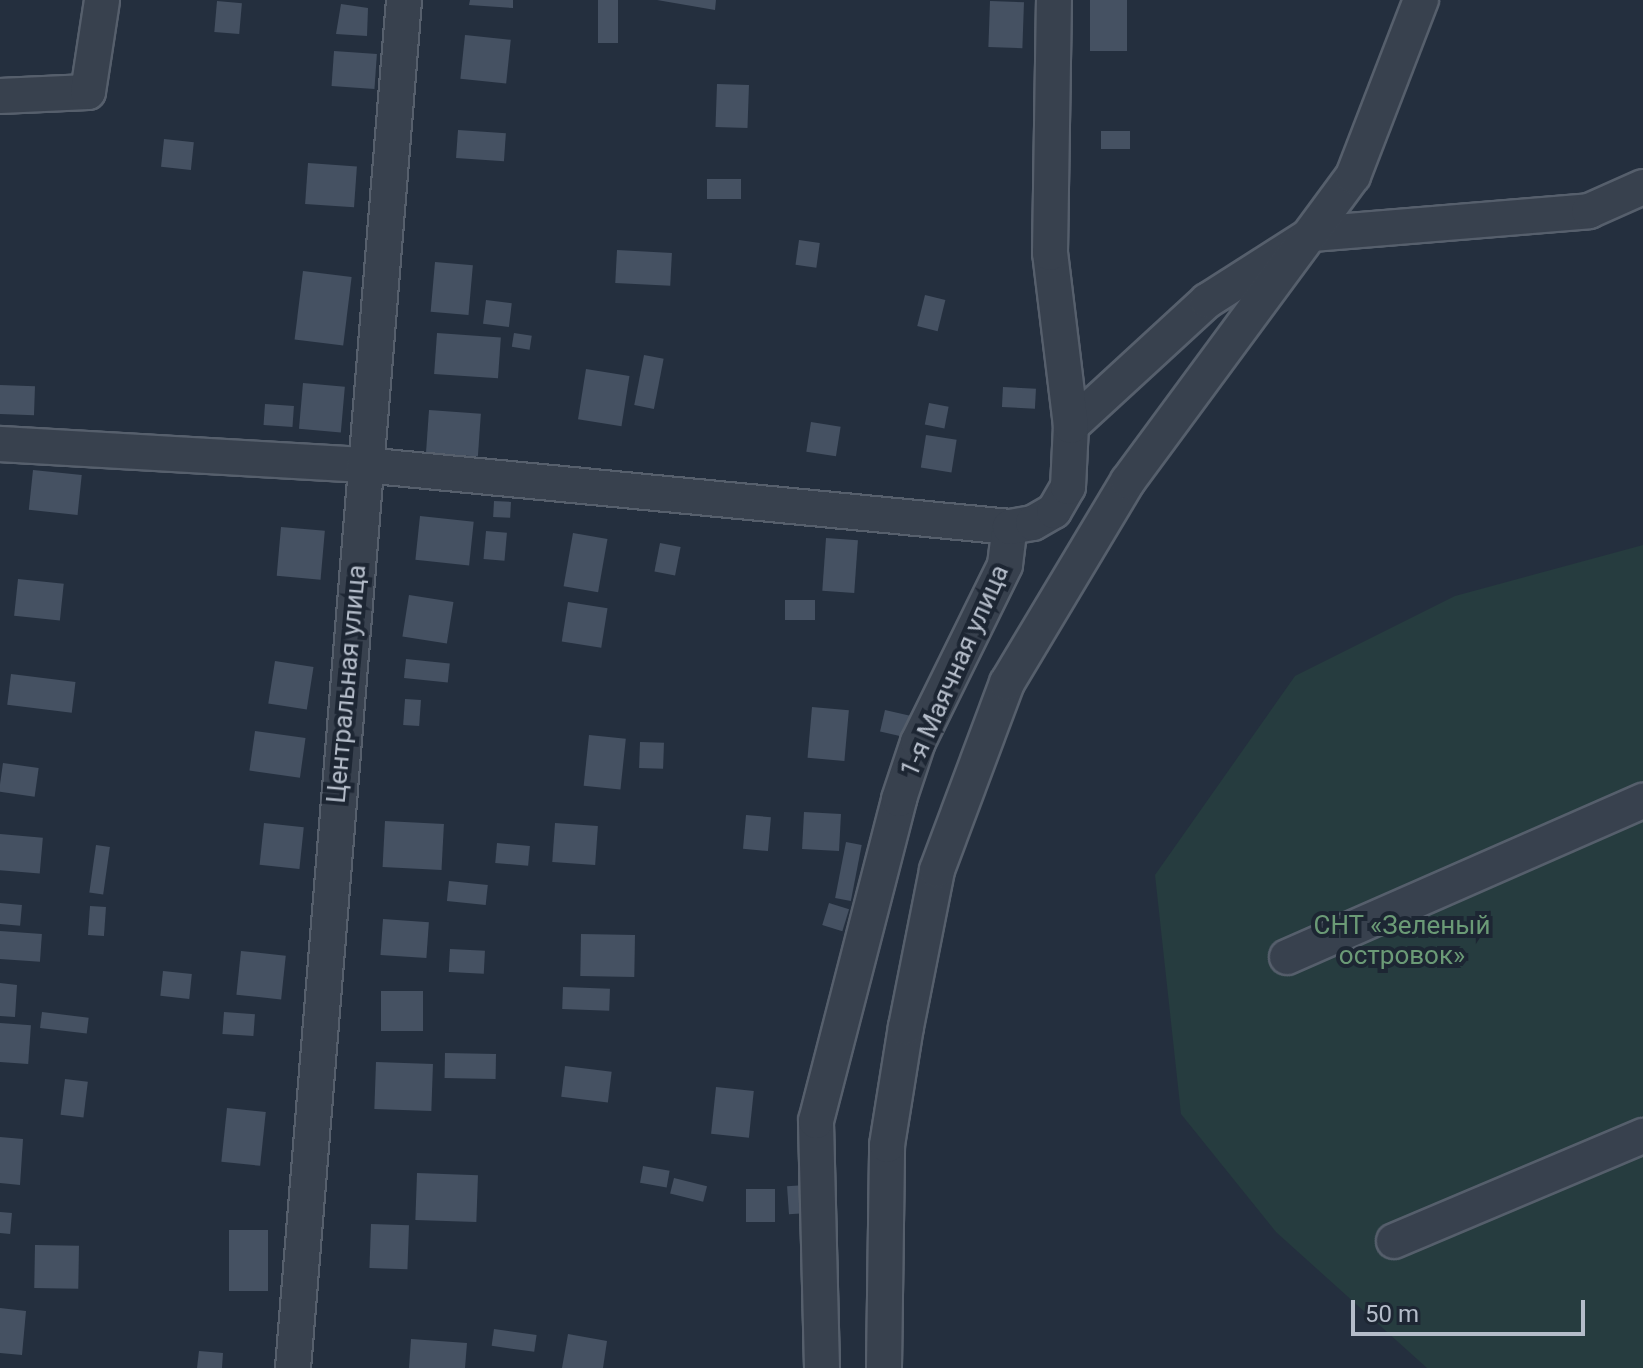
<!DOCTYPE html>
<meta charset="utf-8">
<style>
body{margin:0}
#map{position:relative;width:1643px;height:1368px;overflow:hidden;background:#242f3e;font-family:Roboto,sans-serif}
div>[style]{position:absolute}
.green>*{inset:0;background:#263c3f}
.building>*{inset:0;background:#455162;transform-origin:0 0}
.roads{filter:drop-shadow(2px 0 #565f6c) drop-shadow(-2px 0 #565f6c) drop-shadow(0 2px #565f6c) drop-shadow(0 -2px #565f6c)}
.minor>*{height:34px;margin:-17px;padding:0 17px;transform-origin:17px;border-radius:17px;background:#38414e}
span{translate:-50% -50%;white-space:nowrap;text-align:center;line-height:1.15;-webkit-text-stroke:8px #1d2633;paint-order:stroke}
.street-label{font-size:26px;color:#b4bcc9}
.park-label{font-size:26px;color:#6b9a76}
.scale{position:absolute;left:1351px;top:1300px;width:234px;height:36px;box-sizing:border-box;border:4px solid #b4bcc9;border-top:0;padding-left:10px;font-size:24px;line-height:28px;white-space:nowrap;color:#b4bcc9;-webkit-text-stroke:6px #1d2633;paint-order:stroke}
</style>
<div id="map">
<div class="green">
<i style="clip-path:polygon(1643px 545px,1643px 1368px,1427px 1368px,1276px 1232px,1181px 1114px,1155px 875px,1295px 676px,1455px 596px)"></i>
</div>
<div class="building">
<i style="clip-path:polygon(470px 0,513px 0,513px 8px,469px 5px)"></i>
<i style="left:598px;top:0;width:20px;height:43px"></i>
<i style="clip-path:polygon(657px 0,716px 0,715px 10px)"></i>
<i style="left:1090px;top:0;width:37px;height:51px"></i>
<i style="left:217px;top:1px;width:25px;height:31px;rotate:5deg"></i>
<i style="left:990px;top:1px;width:34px;height:46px;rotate:2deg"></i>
<i style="clip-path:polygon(341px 4px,368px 8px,367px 36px,336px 34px)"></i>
<i style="left:465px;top:35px;width:46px;height:44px;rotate:6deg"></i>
<i style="left:334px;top:51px;width:43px;height:35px;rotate:4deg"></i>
<i style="left:717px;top:84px;width:32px;height:43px;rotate:2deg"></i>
<i style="left:458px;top:130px;width:48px;height:28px;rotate:4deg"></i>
<i style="left:1101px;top:131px;width:29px;height:18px"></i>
<i style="left:164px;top:139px;width:30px;height:28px;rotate:6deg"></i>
<i style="left:308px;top:163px;width:49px;height:41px;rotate:4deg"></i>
<i style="left:741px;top:179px;width:20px;height:34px;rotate:90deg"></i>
<i style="left:799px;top:240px;width:21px;height:25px;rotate:8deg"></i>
<i style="left:617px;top:250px;width:55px;height:33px;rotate:3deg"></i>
<i style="left:435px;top:262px;width:38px;height:50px;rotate:5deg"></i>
<i style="left:303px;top:271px;width:49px;height:69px;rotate:7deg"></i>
<i style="left:925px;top:295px;width:21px;height:32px;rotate:14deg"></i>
<i style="left:486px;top:300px;width:26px;height:24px;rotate:7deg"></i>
<i style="left:437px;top:333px;width:64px;height:41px;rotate:4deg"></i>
<i style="left:514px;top:333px;width:18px;height:14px;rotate:9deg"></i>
<i style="left:644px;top:355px;width:20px;height:51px;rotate:11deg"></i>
<i style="left:586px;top:369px;width:44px;height:51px;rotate:9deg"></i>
<i style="left:303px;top:383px;width:42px;height:46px;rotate:5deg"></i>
<i style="left:0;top:385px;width:35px;height:29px;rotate:2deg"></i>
<i style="left:1003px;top:387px;width:33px;height:20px;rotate:3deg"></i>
<i style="left:929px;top:403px;width:20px;height:22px;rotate:11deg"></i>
<i style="left:265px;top:404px;width:29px;height:21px;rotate:4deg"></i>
<i style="left:429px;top:410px;width:52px;height:43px;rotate:4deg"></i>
<i style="left:811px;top:422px;width:30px;height:30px;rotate:9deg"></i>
<i style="left:926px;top:435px;width:31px;height:33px;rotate:9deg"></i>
<i style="left:33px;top:470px;width:49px;height:40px;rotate:6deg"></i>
<i style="left:494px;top:501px;width:17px;height:16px;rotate:3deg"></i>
<i style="left:420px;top:516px;width:54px;height:44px;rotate:6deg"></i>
<i style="left:281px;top:527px;width:44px;height:49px;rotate:5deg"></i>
<i style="left:486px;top:531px;width:21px;height:28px;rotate:5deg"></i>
<i style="left:573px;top:533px;width:35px;height:54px;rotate:10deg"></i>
<i style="left:826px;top:538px;width:32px;height:53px;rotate:4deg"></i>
<i style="left:660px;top:543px;width:21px;height:29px;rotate:11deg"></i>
<i style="left:18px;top:579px;width:46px;height:37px;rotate:6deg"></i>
<i style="left:409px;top:595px;width:45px;height:42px;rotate:9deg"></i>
<i style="left:785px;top:600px;width:30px;height:20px"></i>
<i style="left:568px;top:602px;width:40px;height:40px;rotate:9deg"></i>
<i style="left:406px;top:659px;width:44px;height:19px;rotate:6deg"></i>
<i style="left:275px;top:661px;width:39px;height:43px;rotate:9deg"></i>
<i style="left:11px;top:674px;width:65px;height:31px;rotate:7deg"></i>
<i style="left:405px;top:699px;width:16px;height:26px;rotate:4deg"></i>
<i style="left:812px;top:707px;width:37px;height:51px;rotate:5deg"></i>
<i style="left:885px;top:710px;width:27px;height:22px;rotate:13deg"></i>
<i style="left:255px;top:731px;width:51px;height:40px;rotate:8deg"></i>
<i style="left:589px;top:735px;width:37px;height:51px;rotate:6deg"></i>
<i style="left:640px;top:742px;width:24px;height:26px;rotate:2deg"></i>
<i style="left:3px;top:763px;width:36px;height:29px;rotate:8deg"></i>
<i style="left:804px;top:812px;width:37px;height:37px;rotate:3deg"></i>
<i style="left:746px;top:815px;width:25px;height:34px;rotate:5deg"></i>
<i style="left:385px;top:821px;width:59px;height:46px;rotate:3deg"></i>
<i style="left:264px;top:823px;width:40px;height:42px;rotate:6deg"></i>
<i style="left:555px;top:823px;width:43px;height:39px;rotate:4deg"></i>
<i style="left:0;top:834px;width:43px;height:36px;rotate:5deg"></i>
<i style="left:846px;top:842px;width:16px;height:57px;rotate:11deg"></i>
<i style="left:497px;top:843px;width:33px;height:20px;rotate:5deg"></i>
<i style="left:96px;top:845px;width:14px;height:48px;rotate:8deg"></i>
<i style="left:449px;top:881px;width:39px;height:20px;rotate:6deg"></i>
<i style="left:0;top:903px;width:22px;height:21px;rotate:5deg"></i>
<i style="left:829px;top:903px;width:21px;height:23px;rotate:17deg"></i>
<i style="left:90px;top:906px;width:16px;height:29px;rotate:4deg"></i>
<i style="left:383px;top:919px;width:46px;height:36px;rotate:4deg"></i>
<i style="left:0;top:931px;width:42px;height:28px;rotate:4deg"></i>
<i style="left:581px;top:934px;width:54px;height:42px;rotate:1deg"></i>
<i style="left:450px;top:949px;width:35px;height:23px;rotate:3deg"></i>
<i style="left:241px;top:951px;width:45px;height:44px;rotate:6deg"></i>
<i style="left:163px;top:971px;width:29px;height:25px;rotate:6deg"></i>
<i style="clip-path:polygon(0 983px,17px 985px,15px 1017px,0 1016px)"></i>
<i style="left:563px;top:987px;width:47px;height:22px;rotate:2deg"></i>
<i style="left:381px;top:991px;width:42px;height:40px"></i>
<i style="left:42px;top:1012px;width:47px;height:16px;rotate:7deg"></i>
<i style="left:224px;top:1012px;width:31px;height:22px;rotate:4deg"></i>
<i style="left:0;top:1023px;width:31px;height:39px;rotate:4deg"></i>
<i style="left:445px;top:1053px;width:51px;height:25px;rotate:1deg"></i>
<i style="left:376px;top:1062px;width:57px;height:47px;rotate:2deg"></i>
<i style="left:565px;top:1066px;width:47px;height:31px;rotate:7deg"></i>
<i style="left:65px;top:1079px;width:23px;height:36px;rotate:7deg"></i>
<i style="left:716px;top:1087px;width:38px;height:47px;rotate:6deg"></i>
<i style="left:227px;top:1108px;width:39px;height:54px;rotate:6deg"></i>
<i style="clip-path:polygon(0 1137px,23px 1139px,20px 1185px,0 1183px)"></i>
<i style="left:643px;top:1166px;width:27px;height:17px;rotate:10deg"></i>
<i style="left:417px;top:1173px;width:61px;height:47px;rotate:2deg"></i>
<i style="left:674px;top:1178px;width:34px;height:16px;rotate:14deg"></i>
<i style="left:806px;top:1185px;width:28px;height:19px;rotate:86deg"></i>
<i style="left:746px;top:1189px;width:29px;height:33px"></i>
<i style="left:0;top:1212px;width:12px;height:21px;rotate:5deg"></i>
<i style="left:371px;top:1224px;width:38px;height:44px;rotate:2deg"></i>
<i style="left:229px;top:1230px;width:39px;height:61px"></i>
<i style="left:35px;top:1245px;width:44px;height:43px;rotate:1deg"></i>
<i style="clip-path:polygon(0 1308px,26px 1311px,22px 1355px,0 1353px)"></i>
<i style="left:494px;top:1329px;width:43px;height:17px;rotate:8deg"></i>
<i style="clip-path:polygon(568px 1334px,607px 1341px,603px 1368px,562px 1368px)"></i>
<i style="clip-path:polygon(411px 1339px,467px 1343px,465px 1368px,409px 1368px)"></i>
<i style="clip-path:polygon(199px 1351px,223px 1353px,222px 1368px,197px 1368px)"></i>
</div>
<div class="roads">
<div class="minor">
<i style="left:0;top:96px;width:88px;rotate:-2.6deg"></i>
<i style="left:88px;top:92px;width:93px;rotate:-81.3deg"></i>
<i style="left:1071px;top:426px;width:185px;rotate:-42.6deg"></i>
<i style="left:1207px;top:301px;width:125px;rotate:-32.5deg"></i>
<i style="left:1312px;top:234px;width:278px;rotate:-4.7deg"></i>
<i style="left:1589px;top:211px;width:59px;rotate:-24deg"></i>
<i style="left:0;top:444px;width:365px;rotate:3.3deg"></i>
<i style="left:364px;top:465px;width:649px;rotate:5.48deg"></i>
<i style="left:1287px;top:957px;width:389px;rotate:-23.7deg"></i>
<i style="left:1394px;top:1241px;width:270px;rotate:-22.9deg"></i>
<i style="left:293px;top:1368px;width:1372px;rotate:-85.36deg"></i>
<i style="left:822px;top:1368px;width:247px;rotate:-91.4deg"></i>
<i style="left:816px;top:1121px;width:333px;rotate:-75.5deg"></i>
<i style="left:899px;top:799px;width:60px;rotate:-71.6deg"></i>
<i style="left:918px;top:742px;width:197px;rotate:-63.8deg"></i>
<i style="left:1005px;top:565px;width:38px;rotate:-83deg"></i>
<i style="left:1010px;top:527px;width:23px;rotate:-10deg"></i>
<i style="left:1033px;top:523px;width:24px;rotate:-30deg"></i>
<i style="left:1054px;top:511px;width:28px;rotate:-60deg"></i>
<i style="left:1068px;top:487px;width:61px;rotate:-87.2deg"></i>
<i style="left:1071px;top:426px;width:174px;rotate:-96.9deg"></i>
<i style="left:1050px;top:253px;width:253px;rotate:-89.1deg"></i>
<i style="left:884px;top:1368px;width:223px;rotate:-89.2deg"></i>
<i style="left:887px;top:1145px;width:120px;rotate:-80.9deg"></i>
<i style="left:906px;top:1027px;width:160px;rotate:-78.8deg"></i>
<i style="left:937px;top:870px;width:200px;rotate:-69.5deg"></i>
<i style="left:1007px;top:683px;width:235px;rotate:-59.1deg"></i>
<i style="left:1128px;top:481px;width:379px;rotate:-53.6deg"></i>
<i style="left:1353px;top:176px;width:189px;rotate:-68.9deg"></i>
</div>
</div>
<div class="street-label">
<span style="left:955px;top:671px;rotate:-66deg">1-я Маячная улица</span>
<span style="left:347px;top:684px;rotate:-85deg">Центральная улица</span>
</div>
<div class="park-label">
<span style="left:1402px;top:941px">СНТ «Зеленый<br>островок»</span>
</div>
<div class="scale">50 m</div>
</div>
